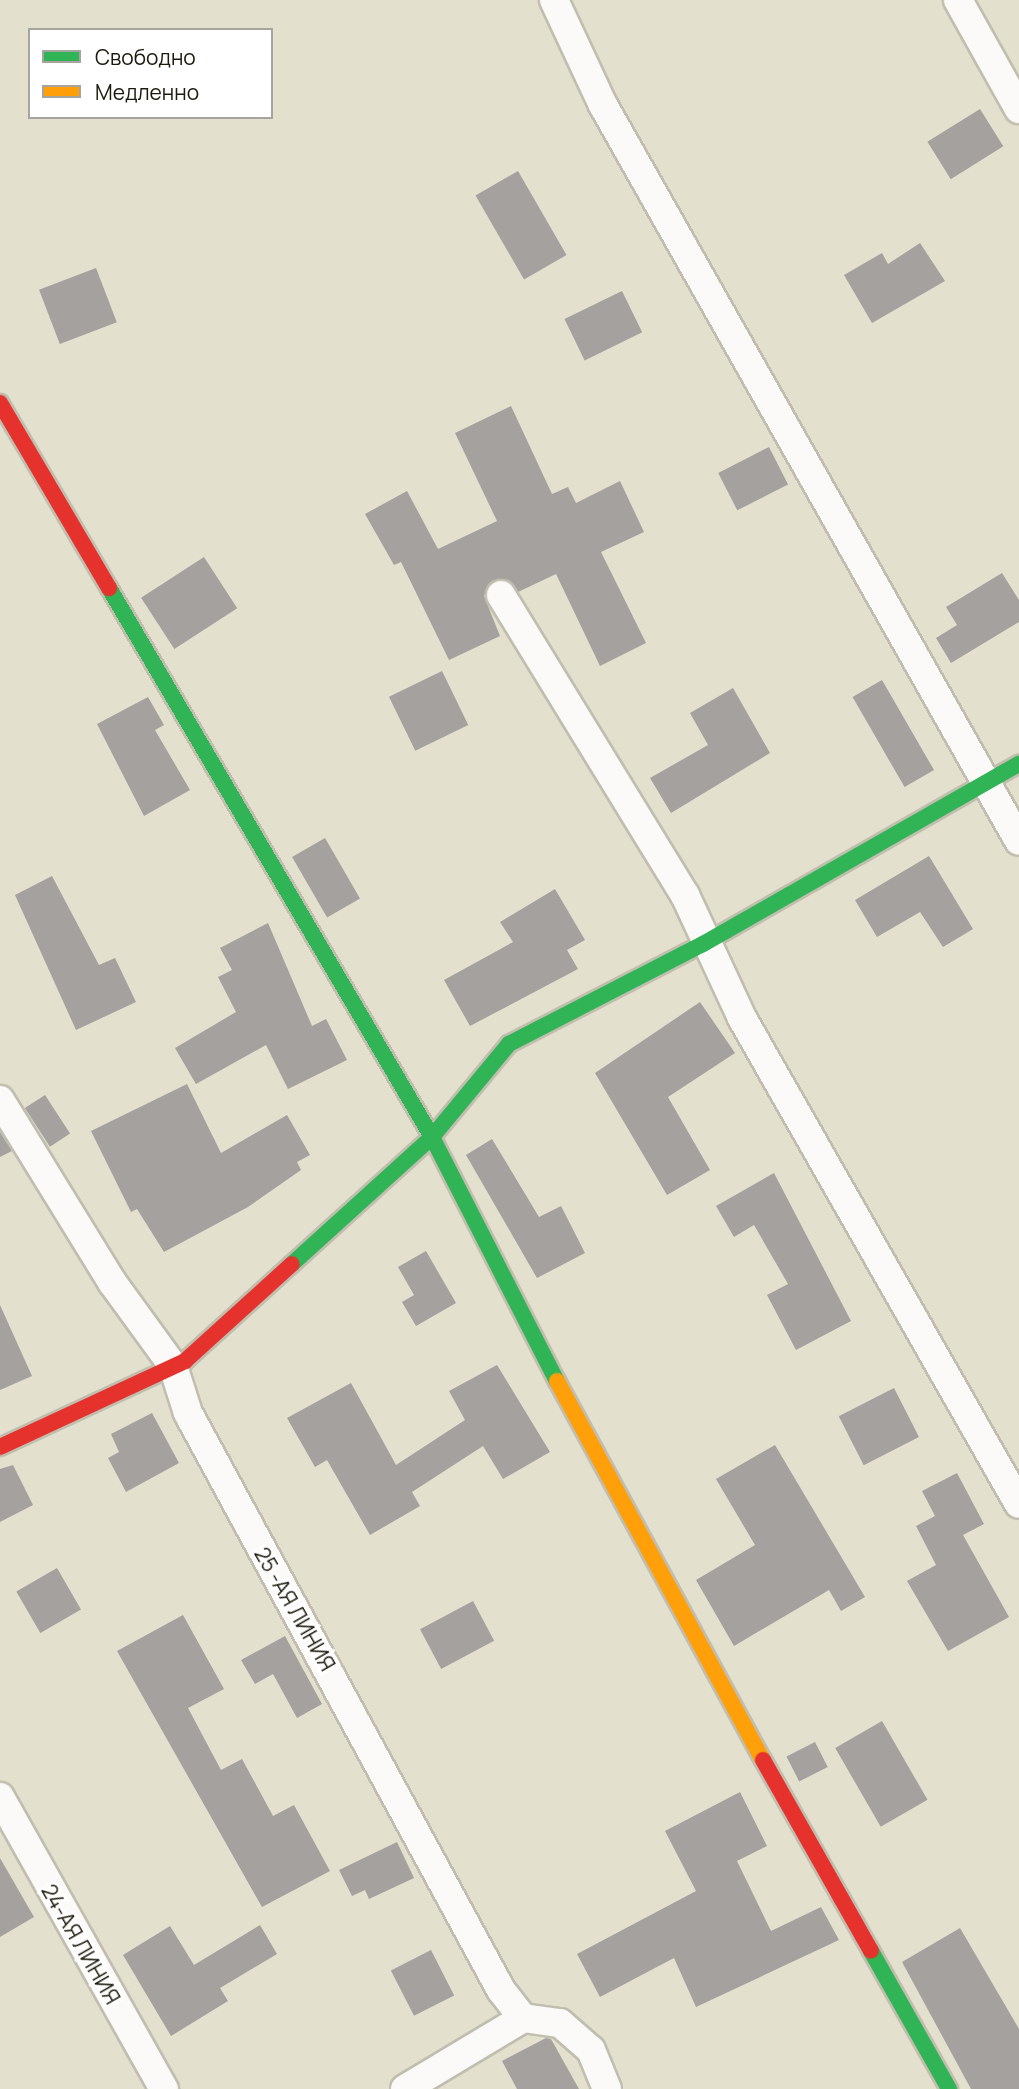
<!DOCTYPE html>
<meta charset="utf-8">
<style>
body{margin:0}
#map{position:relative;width:1019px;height:2089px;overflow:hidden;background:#e3e0cd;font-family:Manrope,sans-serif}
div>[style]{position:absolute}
.building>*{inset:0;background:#a4a19e;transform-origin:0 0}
.roads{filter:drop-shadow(2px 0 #c1beaf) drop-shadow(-2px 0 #c1beaf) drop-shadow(0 2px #c1beaf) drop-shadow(0 -2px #c1beaf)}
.street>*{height:28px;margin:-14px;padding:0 14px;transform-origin:14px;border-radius:14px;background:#fbfaf8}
.fast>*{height:16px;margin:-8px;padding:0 8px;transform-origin:8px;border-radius:8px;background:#30b455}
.slow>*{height:16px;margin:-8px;padding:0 8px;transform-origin:8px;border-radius:8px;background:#ff9f0a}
.jam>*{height:16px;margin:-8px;padding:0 8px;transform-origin:8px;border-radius:8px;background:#e5322d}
span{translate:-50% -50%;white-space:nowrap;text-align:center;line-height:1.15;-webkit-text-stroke:7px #fff;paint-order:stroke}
.street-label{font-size:21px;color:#1d1b0d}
.legend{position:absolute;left:28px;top:28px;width:245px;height:91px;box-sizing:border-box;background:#fff;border:2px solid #a5a49e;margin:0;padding:9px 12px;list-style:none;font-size:21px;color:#1d1b0d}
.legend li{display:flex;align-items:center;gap:14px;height:35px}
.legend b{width:35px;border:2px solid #a5a49e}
</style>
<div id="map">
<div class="building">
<i style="left:980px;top:109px;width:44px;height:62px;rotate:58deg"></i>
<i style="left:518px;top:171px;width:97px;height:49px;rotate:60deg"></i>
<i style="clip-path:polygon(920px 243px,945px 281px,872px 323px,844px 275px,882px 253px,888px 264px)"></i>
<i style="left:96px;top:268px;width:58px;height:61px;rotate:69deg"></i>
<i style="left:622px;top:291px;width:46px;height:64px;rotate:64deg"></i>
<i style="clip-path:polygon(511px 406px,552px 494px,568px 487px,576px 503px,620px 481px,644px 532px,601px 552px,646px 643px,600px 666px,556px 574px,518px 592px,508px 580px,492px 581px,484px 596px,500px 636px,449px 660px,401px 562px,394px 565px,365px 514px,407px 491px,438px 549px,497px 521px,455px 433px)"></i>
<i style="left:769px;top:447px;width:42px;height:57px;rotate:63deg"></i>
<i style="left:204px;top:557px;width:61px;height:75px;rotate:57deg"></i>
<i style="clip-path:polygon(1002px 573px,1019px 600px,1019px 622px,951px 663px,936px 638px,957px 625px,946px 607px)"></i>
<i style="left:442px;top:671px;width:60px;height:59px;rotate:64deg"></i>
<i style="left:882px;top:680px;width:104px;height:34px;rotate:60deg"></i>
<i style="clip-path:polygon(733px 688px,770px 753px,671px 813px,650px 778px,708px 745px,690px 713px)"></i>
<i style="clip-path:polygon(148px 697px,164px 725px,155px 730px,190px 790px,144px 816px,97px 724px)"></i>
<i style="left:325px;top:838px;width:70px;height:38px;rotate:60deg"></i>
<i style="clip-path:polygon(929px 856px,973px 929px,943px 947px,920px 912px,877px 937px,855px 900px)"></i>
<i style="clip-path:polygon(52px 876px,99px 965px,115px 958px,136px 1002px,76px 1030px,15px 895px)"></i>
<i style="clip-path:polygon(555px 889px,585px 940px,567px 950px,578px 969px,470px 1026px,444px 980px,513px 942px,500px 922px)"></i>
<i style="clip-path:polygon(268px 923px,312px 1026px,326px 1019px,347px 1060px,288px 1089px,266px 1045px,196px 1084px,175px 1048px,236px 1012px,218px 977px,232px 970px,220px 948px)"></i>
<i style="clip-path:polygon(700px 1002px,735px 1053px,668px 1097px,710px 1170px,667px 1195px,595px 1073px)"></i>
<i style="clip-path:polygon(187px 1084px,221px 1153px,287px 1115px,310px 1155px,297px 1162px,301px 1170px,248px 1207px,164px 1252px,137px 1209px,131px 1212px,91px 1131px)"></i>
<i style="left:45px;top:1095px;width:46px;height:24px;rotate:57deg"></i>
<i style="clip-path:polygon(0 1132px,12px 1151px,0 1157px)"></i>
<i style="clip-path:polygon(492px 1139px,539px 1217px,561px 1206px,585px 1253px,537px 1278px,466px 1155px)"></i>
<i style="clip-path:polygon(774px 1173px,851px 1321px,796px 1350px,767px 1295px,788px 1284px,754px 1225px,734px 1237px,716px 1206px)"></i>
<i style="clip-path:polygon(426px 1251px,456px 1303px,416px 1326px,402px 1302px,414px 1295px,398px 1267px)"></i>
<i style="clip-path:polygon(0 1305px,32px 1376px,0 1390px)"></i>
<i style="clip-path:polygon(497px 1365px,550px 1452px,503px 1479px,483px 1446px,412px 1492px,420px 1506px,370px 1535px,327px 1460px,315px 1467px,287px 1418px,351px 1383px,396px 1465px,465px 1420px,449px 1391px)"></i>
<i style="left:894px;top:1388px;width:55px;height:62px;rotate:63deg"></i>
<i style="clip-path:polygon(152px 1413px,179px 1463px,126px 1492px,108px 1458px,119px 1452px,111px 1434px)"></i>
<i style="clip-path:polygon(775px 1445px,865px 1597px,841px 1611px,829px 1590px,734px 1646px,696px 1580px,755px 1545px,716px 1479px)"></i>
<i style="clip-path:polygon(13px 1465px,33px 1505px,0 1522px,0 1469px)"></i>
<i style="clip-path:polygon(957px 1473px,984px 1524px,963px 1535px,1009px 1617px,948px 1651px,907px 1581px,936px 1565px,916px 1526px,935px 1516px,922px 1491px)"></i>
<i style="left:57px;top:1568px;width:48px;height:47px;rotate:60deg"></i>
<i style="left:473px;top:1601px;width:45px;height:60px;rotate:62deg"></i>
<i style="clip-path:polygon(183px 1615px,224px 1689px,188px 1708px,221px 1770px,242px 1759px,273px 1816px,294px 1805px,330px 1871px,262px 1907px,117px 1651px)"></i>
<i style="clip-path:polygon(285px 1636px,322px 1704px,297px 1718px,273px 1674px,255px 1684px,241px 1660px)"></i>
<i style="left:882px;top:1721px;width:91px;height:54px;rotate:60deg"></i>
<i style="left:815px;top:1742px;width:28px;height:32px;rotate:63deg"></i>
<i style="clip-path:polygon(740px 1792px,767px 1846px,737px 1861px,771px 1931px,821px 1907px,839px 1940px,696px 2007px,674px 1958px,600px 1997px,577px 1954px,696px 1891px,665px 1831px)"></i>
<i style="clip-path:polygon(397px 1842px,414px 1878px,369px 1899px,365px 1890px,352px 1896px,339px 1870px)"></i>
<i style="clip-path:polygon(0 1858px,34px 1917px,0 1937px)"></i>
<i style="clip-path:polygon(260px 1925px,277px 1954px,220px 1988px,228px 2001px,171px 2036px,123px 1955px,170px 1926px,194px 1965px)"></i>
<i style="clip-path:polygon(960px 1928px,1019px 2029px,1019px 2089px,971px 2089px,902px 1962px)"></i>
<i style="left:431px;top:1950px;width:51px;height:45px;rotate:63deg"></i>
<i style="clip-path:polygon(546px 2038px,551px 2039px,579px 2089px,517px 2089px,502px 2061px)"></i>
</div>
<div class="roads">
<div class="street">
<i style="left:554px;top:0;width:116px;rotate:65deg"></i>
<i style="left:603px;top:105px;width:845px;rotate:60.52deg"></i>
<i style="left:958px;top:0;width:125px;rotate:60.8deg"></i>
<i style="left:501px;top:595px;width:352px;rotate:58.5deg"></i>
<i style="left:685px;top:895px;width:136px;rotate:65.1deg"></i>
<i style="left:742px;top:1018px;width:559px;rotate:60.32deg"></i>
<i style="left:0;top:1100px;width:214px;rotate:58.4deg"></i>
<i style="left:112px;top:1282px;width:104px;rotate:54deg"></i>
<i style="left:173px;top:1366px;width:49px;rotate:72.3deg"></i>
<i style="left:188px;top:1413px;width:656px;rotate:61.52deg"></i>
<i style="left:501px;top:1990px;width:36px;rotate:52deg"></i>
<i style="left:523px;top:2018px;width:37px;rotate:8deg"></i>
<i style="left:560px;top:2023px;width:41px;rotate:41.1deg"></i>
<i style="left:591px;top:2050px;width:42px;rotate:67.7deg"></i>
<i style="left:0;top:1797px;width:335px;rotate:60.7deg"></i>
<i style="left:405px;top:2089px;width:138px;rotate:-31deg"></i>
</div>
<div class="fast">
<i style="left:109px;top:588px;width:637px;rotate:59.53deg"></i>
<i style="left:432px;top:1137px;width:274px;rotate:62.9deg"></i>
<i style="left:292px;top:1264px;width:189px;rotate:-42.2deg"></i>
<i style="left:432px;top:1137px;width:121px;rotate:-50.4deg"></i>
<i style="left:509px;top:1044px;width:218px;rotate:-27.3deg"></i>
<i style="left:703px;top:944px;width:364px;rotate:-29.7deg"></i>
<i style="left:871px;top:1951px;width:159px;rotate:60.5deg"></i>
</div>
<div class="slow">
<i style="left:557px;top:1381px;width:431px;rotate:61.5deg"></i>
</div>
<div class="jam">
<i style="left:0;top:403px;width:215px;rotate:59.5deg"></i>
<i style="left:0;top:1447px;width:204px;rotate:-24.9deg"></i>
<i style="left:185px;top:1361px;width:144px;rotate:-42.2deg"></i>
<i style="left:763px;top:1760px;width:219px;rotate:60.5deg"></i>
</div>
</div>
<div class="street-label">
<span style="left:295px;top:1609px;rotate:60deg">25 -АЯ ЛИНИЯ</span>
<span style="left:81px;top:1944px;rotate:60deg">24-АЯ ЛИНИЯ</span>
</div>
<ul class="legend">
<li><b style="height:9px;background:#30b455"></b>Свободно</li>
<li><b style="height:9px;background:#ff9f0a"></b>Медленно</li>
</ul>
</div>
